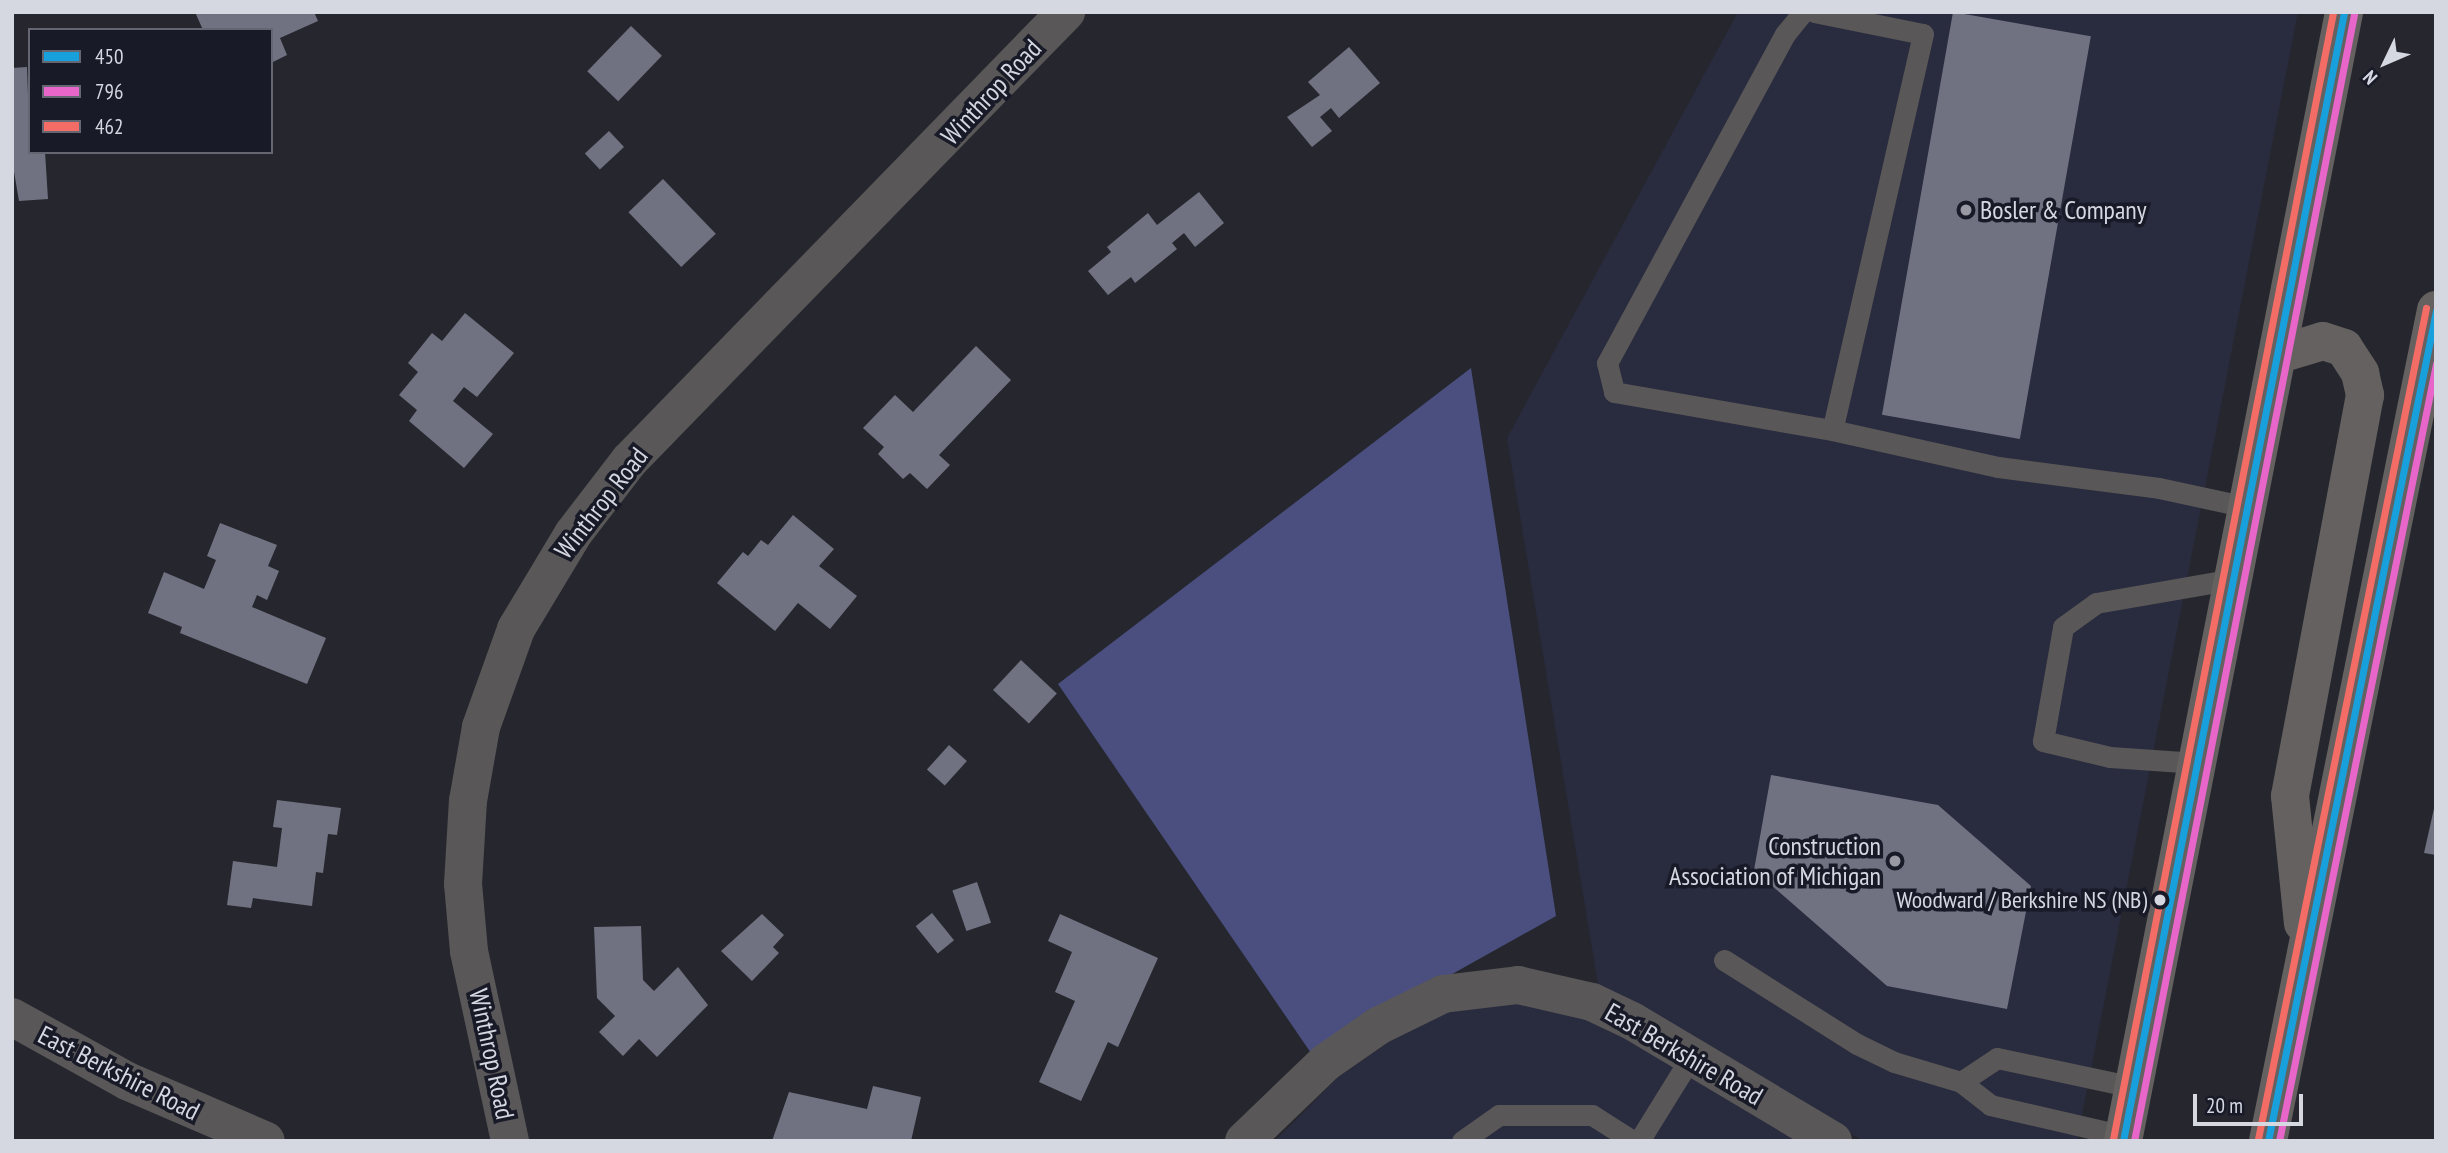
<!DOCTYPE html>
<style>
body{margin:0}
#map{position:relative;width:2448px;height:1153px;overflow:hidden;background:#26272e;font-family:"PT Sans Narrow",sans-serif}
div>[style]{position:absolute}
.built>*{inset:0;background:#292b3e}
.forest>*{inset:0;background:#4a4f7f}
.building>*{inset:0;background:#707282;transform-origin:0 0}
.lane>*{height:21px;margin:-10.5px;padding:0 10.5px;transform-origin:10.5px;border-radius:10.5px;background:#595757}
.street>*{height:38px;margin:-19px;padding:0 19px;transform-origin:19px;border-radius:19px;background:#595757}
.primary>*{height:38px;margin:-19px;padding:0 19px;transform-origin:19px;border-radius:19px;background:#646160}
.bus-1>*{height:7px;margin:-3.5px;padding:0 3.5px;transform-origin:3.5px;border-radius:3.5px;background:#18a0dd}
.bus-2>*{height:7px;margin:-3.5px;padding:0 3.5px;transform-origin:3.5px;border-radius:3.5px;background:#e866ca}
.bus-3>*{height:7px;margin:-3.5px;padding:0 3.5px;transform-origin:3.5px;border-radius:3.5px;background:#f36c65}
.dots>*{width:19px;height:19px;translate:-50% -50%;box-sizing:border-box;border:4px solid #181a28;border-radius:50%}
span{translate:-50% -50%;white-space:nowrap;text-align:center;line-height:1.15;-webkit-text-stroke:7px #181a28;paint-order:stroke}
.bus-label{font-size:24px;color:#d5d7e1}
.right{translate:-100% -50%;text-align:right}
.street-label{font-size:26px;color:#d5d7e1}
.poi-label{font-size:26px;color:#d5d7e1}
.left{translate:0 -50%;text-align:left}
.frame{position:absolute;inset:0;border:14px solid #d5d7e1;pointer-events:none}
.legend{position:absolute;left:28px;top:28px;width:245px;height:126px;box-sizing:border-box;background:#181a28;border:2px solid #646672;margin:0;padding:9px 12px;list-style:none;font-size:21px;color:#d5d7e1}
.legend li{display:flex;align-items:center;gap:14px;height:35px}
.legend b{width:35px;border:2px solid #646672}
.north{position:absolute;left:2350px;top:28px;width:70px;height:70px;-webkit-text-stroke:5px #181a28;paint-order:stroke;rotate:226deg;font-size:19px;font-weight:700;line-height:28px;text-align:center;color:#d5d7e1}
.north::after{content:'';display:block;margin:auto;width:24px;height:32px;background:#d5d7e1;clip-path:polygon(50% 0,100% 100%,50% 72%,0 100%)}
.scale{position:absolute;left:2193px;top:1094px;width:110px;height:32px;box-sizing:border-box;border:4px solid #d5d7e1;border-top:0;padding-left:9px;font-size:21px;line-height:24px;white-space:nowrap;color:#d5d7e1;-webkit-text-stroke:5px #181a28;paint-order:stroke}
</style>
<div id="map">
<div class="built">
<i style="clip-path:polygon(1738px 12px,2298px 12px,2077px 1141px,1863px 1141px,1598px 984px,1507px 438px)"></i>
<i style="clip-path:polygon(1515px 1002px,1549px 1006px,1623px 1034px,1798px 1141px,1275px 1141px,1336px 1079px,1406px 1030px,1444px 1013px)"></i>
</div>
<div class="forest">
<i style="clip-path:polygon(1471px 368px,1556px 916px,1311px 1053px,1058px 684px)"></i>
</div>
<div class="building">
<i style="clip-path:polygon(195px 12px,314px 12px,318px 21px,280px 38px,287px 55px,271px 63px,271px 30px,203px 30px)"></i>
<i style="left:1953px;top:12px;width:140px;height:409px;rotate:10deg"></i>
<i style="left:631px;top:26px;width:43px;height:63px;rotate:44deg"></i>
<i style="clip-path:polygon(1349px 47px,1380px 83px,1339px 118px,1331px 108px,1320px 117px,1332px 131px,1312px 147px,1287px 117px,1320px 95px,1308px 82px)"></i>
<i style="clip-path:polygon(27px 67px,30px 152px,45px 152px,48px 199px,19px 201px,12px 160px,12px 68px)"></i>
<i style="left:609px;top:131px;width:22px;height:33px;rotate:47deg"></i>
<i style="left:663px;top:179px;width:76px;height:48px;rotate:46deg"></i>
<i style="clip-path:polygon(1199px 192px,1224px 223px,1195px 247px,1184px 233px,1172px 243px,1177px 249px,1135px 283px,1131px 277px,1108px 295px,1088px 271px,1111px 252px,1107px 247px,1148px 213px,1157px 225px)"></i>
<i style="clip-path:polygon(465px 313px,514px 353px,477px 397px,464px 387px,453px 401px,493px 434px,464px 468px,409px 421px,417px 410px,399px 395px,418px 372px,408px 363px,432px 333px,442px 341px)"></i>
<i style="clip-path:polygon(976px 346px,1011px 380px,939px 455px,950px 465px,927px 489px,910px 473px,903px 479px,878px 454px,884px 447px,863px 428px,895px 395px,913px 412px)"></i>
<i style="clip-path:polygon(793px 515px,834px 549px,819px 566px,857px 596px,830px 629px,798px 603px,775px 631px,717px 583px,743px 552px,748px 556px,761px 540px,768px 545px)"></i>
<i style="clip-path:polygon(220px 523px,277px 545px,268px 566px,279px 571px,267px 600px,257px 595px,252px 607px,326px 638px,307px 684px,180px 633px,182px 627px,148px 613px,164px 572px,204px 589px,216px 560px,207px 556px)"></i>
<i style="left:1021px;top:660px;width:49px;height:41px;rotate:43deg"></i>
<i style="left:949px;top:745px;width:24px;height:33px;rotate:42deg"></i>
<i style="clip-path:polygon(1771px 775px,1938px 805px,2031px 886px,2007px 1009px,1887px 986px,1754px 870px)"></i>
<i style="clip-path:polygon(277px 800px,341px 808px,337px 835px,328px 834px,323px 873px,316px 872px,312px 906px,253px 898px,251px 908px,227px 905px,233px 861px,277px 867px,282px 828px,273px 827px)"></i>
<i style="clip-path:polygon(2435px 804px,2436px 805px,2436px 855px,2424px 853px)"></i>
<i style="left:977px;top:882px;width:43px;height:26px;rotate:71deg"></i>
<i style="left:932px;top:913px;width:35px;height:21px;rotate:51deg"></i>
<i style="clip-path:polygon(762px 914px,784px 935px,773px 947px,779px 953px,752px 981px,721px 951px)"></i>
<i style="clip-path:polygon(1060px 914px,1158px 958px,1118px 1047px,1108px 1042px,1081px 1101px,1039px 1082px,1075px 1001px,1055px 992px,1072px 952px,1048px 941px)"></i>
<i style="clip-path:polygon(641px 926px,643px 980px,654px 991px,678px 967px,708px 1005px,657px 1057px,639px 1039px,623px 1056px,599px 1032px,615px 1016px,597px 998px,594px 927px)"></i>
<i style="clip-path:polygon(873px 1086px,921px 1097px,911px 1141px,772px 1141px,789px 1092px,867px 1109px)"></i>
</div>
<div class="lane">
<i style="left:1803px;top:12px;width:28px;rotate:129deg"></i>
<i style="left:1785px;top:34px;width:374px;rotate:118.4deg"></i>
<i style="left:1607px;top:363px;width:30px;rotate:76deg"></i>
<i style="left:1614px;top:392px;width:221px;rotate:9.9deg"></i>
<i style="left:1832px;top:430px;width:170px;rotate:12.6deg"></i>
<i style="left:1998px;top:467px;width:162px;rotate:7.4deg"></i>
<i style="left:2159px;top:488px;width:90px;rotate:12.2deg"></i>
<i style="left:1814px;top:12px;width:111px;rotate:11.4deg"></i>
<i style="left:1923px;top:34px;width:406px;rotate:102.9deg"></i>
<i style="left:2197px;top:763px;width:87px;rotate:-176.1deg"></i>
<i style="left:2110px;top:757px;width:69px;rotate:-166.6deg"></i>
<i style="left:2043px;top:741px;width:116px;rotate:-80deg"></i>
<i style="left:2063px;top:627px;width:41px;rotate:-36deg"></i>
<i style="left:2096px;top:603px;width:139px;rotate:-9.9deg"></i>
<i style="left:1724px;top:960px;width:157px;rotate:32.3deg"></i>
<i style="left:1857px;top:1044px;width:41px;rotate:25.9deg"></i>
<i style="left:1894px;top:1062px;width:70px;rotate:16.6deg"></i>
<i style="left:1961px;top:1082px;width:37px;rotate:38deg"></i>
<i style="left:1990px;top:1105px;width:138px;rotate:13deg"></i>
<i style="left:1961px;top:1082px;width:43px;rotate:-33.7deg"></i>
<i style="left:1997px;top:1058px;width:140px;rotate:12deg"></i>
<i style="left:1462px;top:1141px;width:45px;rotate:-35.1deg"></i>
<i style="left:1499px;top:1115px;width:93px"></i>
<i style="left:1592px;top:1115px;width:49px;rotate:32.4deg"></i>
<i style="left:1639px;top:1141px;width:99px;rotate:-58.2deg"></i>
</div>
<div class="street">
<i style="left:12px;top:1017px;width:132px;rotate:29.1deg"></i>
<i style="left:127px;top:1081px;width:151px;rotate:23.3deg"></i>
<i style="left:510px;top:1141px;width:194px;rotate:-102.2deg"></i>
<i style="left:469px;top:951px;width:67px;rotate:-95.1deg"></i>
<i style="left:463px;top:884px;width:83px;rotate:-86.6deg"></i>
<i style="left:468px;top:801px;width:75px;rotate:-80deg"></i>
<i style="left:481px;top:727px;width:104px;rotate:-70.3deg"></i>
<i style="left:516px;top:629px;width:111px;rotate:-59deg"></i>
<i style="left:573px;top:534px;width:92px;rotate:-52.5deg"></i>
<i style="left:629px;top:461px;width:627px;rotate:-45.78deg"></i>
<i style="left:1244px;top:1141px;width:112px;rotate:-43.9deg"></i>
<i style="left:1325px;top:1063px;width:65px;rotate:-34.9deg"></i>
<i style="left:1378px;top:1026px;width:72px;rotate:-26.2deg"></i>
<i style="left:1443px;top:994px;width:76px;rotate:-6.8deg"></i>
<i style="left:1518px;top:985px;width:76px;rotate:12.9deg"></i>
<i style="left:1592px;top:1002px;width:44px;rotate:25.4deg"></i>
<i style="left:1632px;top:1021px;width:234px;rotate:30.8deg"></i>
</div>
<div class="primary">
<i style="left:2277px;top:355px;width:48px;rotate:-16.9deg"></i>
<i style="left:2323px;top:341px;width:22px;rotate:18deg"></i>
<i style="left:2344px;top:348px;width:30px;rotate:57deg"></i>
<i style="left:2360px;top:373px;width:23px;rotate:77deg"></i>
<i style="left:2365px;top:395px;width:408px;rotate:100.6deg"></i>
<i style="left:2290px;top:796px;width:128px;rotate:84.2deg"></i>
<i style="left:2123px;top:1141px;width:1150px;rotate:-78.92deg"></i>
<i style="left:2268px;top:1141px;width:848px;rotate:-78.57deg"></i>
</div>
<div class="bus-1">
<i style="left:2123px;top:1141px;width:1150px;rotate:-78.92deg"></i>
<i style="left:2268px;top:1141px;width:847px;rotate:-78.56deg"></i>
</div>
<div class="bus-2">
<i style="left:2134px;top:1141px;width:1148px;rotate:-78.95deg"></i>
<i style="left:2279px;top:1141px;width:793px;rotate:-78.58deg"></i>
</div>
<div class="bus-3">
<i style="left:2113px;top:1139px;width:1148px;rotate:-78.95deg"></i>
<i style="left:2258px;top:1139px;width:848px;rotate:-78.57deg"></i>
</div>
<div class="dots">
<i style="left:1966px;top:210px;background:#9899a2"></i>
<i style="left:1895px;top:861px;background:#9899a2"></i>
<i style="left:2160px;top:900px;background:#d5d7e1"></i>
</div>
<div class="bus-label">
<span class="right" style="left:2147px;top:900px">Woodward / Berkshire NS (NB)</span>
</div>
<div class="street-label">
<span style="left:991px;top:92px;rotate:-47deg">Winthrop Road</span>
<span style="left:601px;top:503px;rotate:-52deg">Winthrop Road</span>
<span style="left:492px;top:1054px;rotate:78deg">Winthrop Road</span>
<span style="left:1684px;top:1054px;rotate:30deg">East Berkshire Road</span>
<span style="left:119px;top:1073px;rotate:27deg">East Berkshire Road</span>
</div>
<div class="poi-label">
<span class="left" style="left:1980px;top:210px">Bosler &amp; Company</span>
<span class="right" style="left:1881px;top:861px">Construction<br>Association of Michigan</span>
</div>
<div class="frame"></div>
<ul class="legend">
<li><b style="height:9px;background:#18a0dd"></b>450</li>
<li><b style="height:9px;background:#e866ca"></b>796</li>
<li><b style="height:9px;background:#f36c65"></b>462</li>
</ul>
<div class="north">N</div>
<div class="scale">20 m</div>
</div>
